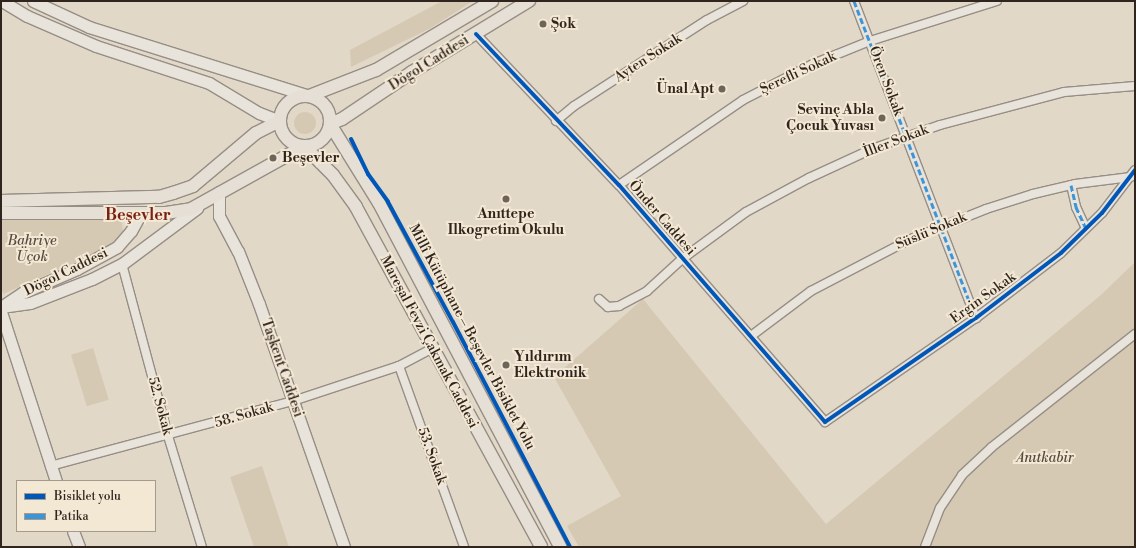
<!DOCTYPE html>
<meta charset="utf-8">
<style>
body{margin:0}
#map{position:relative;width:1136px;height:548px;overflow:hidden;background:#e2d8c8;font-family:"Libre Bodoni",serif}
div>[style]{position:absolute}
.green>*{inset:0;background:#d6c9b3;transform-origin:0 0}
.round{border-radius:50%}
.roads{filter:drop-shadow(1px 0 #968e85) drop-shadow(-1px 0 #968e85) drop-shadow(0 1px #968e85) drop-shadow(0 -1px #968e85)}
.street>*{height:8px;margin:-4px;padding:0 4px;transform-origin:4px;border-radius:4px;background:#e8e3db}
.secondary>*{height:11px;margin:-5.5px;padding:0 5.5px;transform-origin:5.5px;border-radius:5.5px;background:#e8e3db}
.primary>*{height:12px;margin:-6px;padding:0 6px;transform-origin:6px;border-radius:6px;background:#e5dfd5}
.primary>.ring{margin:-6px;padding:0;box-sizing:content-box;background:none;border:12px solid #e5dfd5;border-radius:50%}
.quiet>*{height:3px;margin-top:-1.5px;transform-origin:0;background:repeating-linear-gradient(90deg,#3d95d5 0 6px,transparent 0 9px)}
.cycleway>*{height:4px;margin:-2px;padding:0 2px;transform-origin:2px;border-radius:2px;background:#0057b8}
.dots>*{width:11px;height:11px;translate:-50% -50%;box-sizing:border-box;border:2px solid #f3e8d4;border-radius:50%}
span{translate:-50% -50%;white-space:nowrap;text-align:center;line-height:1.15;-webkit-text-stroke:4px #f3e8d4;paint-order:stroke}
.poi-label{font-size:14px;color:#30251e;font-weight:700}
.left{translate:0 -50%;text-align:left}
.right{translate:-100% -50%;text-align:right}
.street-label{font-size:14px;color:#30251e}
.park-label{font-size:14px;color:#574b3f;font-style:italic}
.quarter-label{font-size:16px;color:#7a1f14;font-weight:700}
.frame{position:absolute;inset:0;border:2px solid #30251e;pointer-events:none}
.legend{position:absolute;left:16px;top:480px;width:140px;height:52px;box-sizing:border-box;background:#f3e8d4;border:1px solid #a59a8b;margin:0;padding:5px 7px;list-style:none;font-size:12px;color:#30251e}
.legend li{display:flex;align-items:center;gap:8px;height:20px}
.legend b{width:20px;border:1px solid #a59a8b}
</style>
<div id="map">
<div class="green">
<i style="clip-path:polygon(442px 1px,473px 1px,429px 29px,351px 67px,350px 50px)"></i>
<i class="round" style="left:294px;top:112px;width:22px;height:22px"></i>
<i style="clip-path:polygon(113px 217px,122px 223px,123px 232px,119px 239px,104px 250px,3px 294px,1px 286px,1px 219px)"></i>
<i style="clip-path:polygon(1135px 262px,1135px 547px,579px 547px,567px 526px,621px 496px,554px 377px,643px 299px,826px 524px,1102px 294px)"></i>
<i style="left:93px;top:348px;width:54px;height:23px;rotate:73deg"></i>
<i style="clip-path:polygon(262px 466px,289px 547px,254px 547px,230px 477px)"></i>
</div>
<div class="roads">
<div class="street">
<i style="left:854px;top:1px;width:340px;rotate:69deg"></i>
<i style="left:476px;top:34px;width:208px;rotate:46.6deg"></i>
<i style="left:619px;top:185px;width:314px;rotate:49deg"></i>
<i style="left:825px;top:422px;width:183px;rotate:-34.6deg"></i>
<i style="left:976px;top:318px;width:107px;rotate:-37.4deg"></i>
<i style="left:1061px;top:253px;width:57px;rotate:-44.3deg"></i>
<i style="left:1102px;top:213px;width:54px;rotate:-52.5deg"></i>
<i style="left:556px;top:121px;width:23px;rotate:-40deg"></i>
<i style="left:574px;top:106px;width:158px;rotate:-32.9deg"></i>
<i style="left:707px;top:20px;width:41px;rotate:-27.8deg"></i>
<i style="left:619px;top:185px;width:150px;rotate:-34.4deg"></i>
<i style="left:743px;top:100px;width:79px;rotate:-27.2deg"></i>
<i style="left:813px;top:64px;width:61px;rotate:-22deg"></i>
<i style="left:870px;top:41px;width:133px;rotate:-17.5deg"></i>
<i style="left:1071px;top:185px;width:23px;rotate:77deg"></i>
<i style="left:1076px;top:207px;width:23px;rotate:65deg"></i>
<i style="left:122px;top:264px;width:178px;rotate:75deg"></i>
<i style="left:168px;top:436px;width:116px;rotate:73deg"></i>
<i style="left:599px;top:299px;width:12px;rotate:42deg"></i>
<i style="left:608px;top:307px;width:11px;rotate:-5deg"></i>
<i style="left:619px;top:306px;width:32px;rotate:-28deg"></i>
<i style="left:647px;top:291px;width:47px;rotate:-42.4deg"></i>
<i style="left:682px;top:259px;width:79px;rotate:-36.3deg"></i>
<i style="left:746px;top:212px;width:72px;rotate:-28.4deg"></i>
<i style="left:809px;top:178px;width:69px;rotate:-24.7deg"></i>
<i style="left:872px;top:149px;width:72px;rotate:-19.4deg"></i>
<i style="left:940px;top:125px;width:128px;rotate:-14.9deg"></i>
<i style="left:1064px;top:92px;width:71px;rotate:-4.8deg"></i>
<i style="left:751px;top:336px;width:75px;rotate:-36.9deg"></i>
<i style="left:811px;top:291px;width:113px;rotate:-27.5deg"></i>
<i style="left:911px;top:239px;width:81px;rotate:-21.8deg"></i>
<i style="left:986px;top:209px;width:49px;rotate:-17.7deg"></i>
<i style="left:1033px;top:194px;width:43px;rotate:-13.4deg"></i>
<i style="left:1075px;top:184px;width:56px;rotate:-7.1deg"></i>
<i style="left:399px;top:366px;width:192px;rotate:70.2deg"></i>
<i style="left:50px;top:466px;width:252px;rotate:-15deg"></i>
<i style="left:293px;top:401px;width:112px;rotate:-18.3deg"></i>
<i style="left:399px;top:366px;width:38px;rotate:-28deg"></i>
<i style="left:925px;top:547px;width:42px;rotate:-69deg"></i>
<i style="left:940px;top:508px;width:40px;rotate:-56deg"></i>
<i style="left:962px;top:475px;width:41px;rotate:-43deg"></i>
<i style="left:992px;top:447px;width:182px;rotate:-38.3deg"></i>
</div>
<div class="secondary">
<i style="left:2px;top:1px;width:29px;rotate:31deg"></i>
<i style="left:27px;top:16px;width:75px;rotate:23.5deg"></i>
<i style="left:96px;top:46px;width:119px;rotate:18.1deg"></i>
<i style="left:209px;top:83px;width:58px;rotate:31deg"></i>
<i style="left:259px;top:113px;width:22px;rotate:21deg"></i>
<i style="left:33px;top:1px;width:62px;rotate:24.9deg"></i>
<i style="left:89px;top:27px;width:231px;rotate:17.4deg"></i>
<i style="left:219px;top:192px;width:24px;rotate:90deg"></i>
<i style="left:219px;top:216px;width:40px;rotate:62deg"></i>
<i style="left:238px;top:251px;width:57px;rotate:68.4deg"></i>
<i style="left:259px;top:304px;width:257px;rotate:70.7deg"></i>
<i style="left:4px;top:305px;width:22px;rotate:-34deg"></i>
<i style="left:22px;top:293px;width:60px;rotate:-23.6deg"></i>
<i style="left:77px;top:269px;width:46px;rotate:-28.8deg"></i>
<i style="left:117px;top:247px;width:21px;rotate:-49deg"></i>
<i style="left:131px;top:231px;width:21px;rotate:-61deg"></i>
<i style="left:1px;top:307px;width:29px;rotate:-8deg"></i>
<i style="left:30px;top:303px;width:66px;rotate:-21.2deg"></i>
<i style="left:92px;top:279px;width:34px;rotate:-27deg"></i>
<i style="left:122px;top:264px;width:94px;rotate:-36.7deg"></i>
<i style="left:1px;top:312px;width:178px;rotate:72deg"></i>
<i style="left:73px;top:531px;width:17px;rotate:69deg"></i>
</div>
<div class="primary">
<i style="left:309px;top:96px;width:72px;rotate:-21.2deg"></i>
<i style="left:376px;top:70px;width:135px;rotate:-30.7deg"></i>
<i class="ring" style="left:280px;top:96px;width:38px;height:38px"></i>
<i style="left:330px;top:124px;width:93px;rotate:58.2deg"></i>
<i style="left:379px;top:203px;width:389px;rotate:62.2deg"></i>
<i style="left:330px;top:124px;width:13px;rotate:-23deg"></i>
<i style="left:342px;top:119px;width:84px;rotate:-33.9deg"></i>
<i style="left:412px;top:72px;width:137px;rotate:-31.3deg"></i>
<i style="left:304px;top:146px;width:41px;rotate:45deg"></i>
<i style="left:333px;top:175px;width:39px;rotate:54deg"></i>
<i style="left:356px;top:207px;width:387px;rotate:61.4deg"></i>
<i style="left:1px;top:201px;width:158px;rotate:-1.5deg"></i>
<i style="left:159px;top:197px;width:15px;rotate:-16deg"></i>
<i style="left:173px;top:193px;width:21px;rotate:-19deg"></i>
<i style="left:193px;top:186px;width:82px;rotate:-40.1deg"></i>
<i style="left:256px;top:133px;width:27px;rotate:-27deg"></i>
<i style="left:1px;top:213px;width:165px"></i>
<i style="left:166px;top:213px;width:25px;rotate:-9deg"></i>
<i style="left:191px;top:209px;width:129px;rotate:-29.1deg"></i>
</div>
</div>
<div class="quiet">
<i style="left:854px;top:1px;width:340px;rotate:69deg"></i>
<i style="left:1071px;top:185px;width:23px;rotate:77deg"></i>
<i style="left:1076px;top:207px;width:23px;rotate:65deg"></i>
</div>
<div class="cycleway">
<i style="left:476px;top:34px;width:208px;rotate:46.6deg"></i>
<i style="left:619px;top:185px;width:314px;rotate:49deg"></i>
<i style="left:825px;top:422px;width:183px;rotate:-34.6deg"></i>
<i style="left:976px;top:318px;width:107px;rotate:-37.4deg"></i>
<i style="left:1061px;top:253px;width:57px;rotate:-44.3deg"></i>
<i style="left:1102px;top:213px;width:54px;rotate:-52.5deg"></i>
<i style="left:351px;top:139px;width:39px;rotate:64deg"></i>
<i style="left:368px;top:174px;width:34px;rotate:54deg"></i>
<i style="left:388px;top:202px;width:136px;rotate:61.6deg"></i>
<i style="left:453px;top:322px;width:254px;rotate:62.5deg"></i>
</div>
<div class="dots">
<i style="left:543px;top:24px;background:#6e645a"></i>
<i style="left:722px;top:89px;background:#6e645a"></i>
<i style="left:882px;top:118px;background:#6e645a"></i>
<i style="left:273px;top:158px;background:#6e645a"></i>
<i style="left:506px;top:199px;background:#6e645a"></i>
<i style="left:506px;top:365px;background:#6e645a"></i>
</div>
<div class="poi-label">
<span class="left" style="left:551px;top:24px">Şok</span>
<span class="right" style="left:714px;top:89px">Ünal Apt</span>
<span class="right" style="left:874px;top:118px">Sevinç Abla<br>Çocuk Yuvası</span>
<span class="left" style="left:282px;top:158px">Beşevler</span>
<span style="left:506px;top:222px">Anıttepe<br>Ilkogretim Okulu</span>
<span class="left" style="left:514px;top:365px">Yıldırım<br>Elektronik</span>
</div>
<div class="street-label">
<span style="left:648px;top:58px;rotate:-33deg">Ayten Sokak</span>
<span style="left:429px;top:63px;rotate:-32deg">Dögol Caddesi</span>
<span style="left:798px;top:73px;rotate:-25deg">Şerefli Sokak</span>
<span style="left:886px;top:81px;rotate:69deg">Ören Sokak</span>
<span style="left:896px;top:141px;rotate:-21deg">İller Sokak</span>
<span style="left:662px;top:218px;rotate:49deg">Önder Caddesi</span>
<span style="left:931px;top:231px;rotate:-23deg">Süslü Sokak</span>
<span style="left:66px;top:272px;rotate:-26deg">Dögol Caddesi</span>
<span style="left:983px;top:298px;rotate:-36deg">Ergin Sokak</span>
<span style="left:472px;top:337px;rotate:62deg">Millî Kütüphane – Beşevler Bisiklet Yolu</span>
<span style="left:429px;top:342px;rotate:62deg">Mareşal Fevzi Çakmak Caddesi</span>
<span style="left:282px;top:368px;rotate:71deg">Taşkent Caddesi</span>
<span style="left:160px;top:406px;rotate:75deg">52. Sokak</span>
<span style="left:244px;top:415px;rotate:-16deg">58. Sokak</span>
<span style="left:432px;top:456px;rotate:70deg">53. Sokak</span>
</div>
<div class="park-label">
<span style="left:32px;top:249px">Bahriye<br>Üçok</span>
<span style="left:1045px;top:458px">Anıtkabir</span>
</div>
<div class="quarter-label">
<span style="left:138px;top:215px">Beşevler</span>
</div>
<div class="frame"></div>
<ul class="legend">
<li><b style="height:5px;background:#0057b8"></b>Bisiklet yolu</li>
<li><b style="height:5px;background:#3d95d5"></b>Patika</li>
</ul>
</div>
